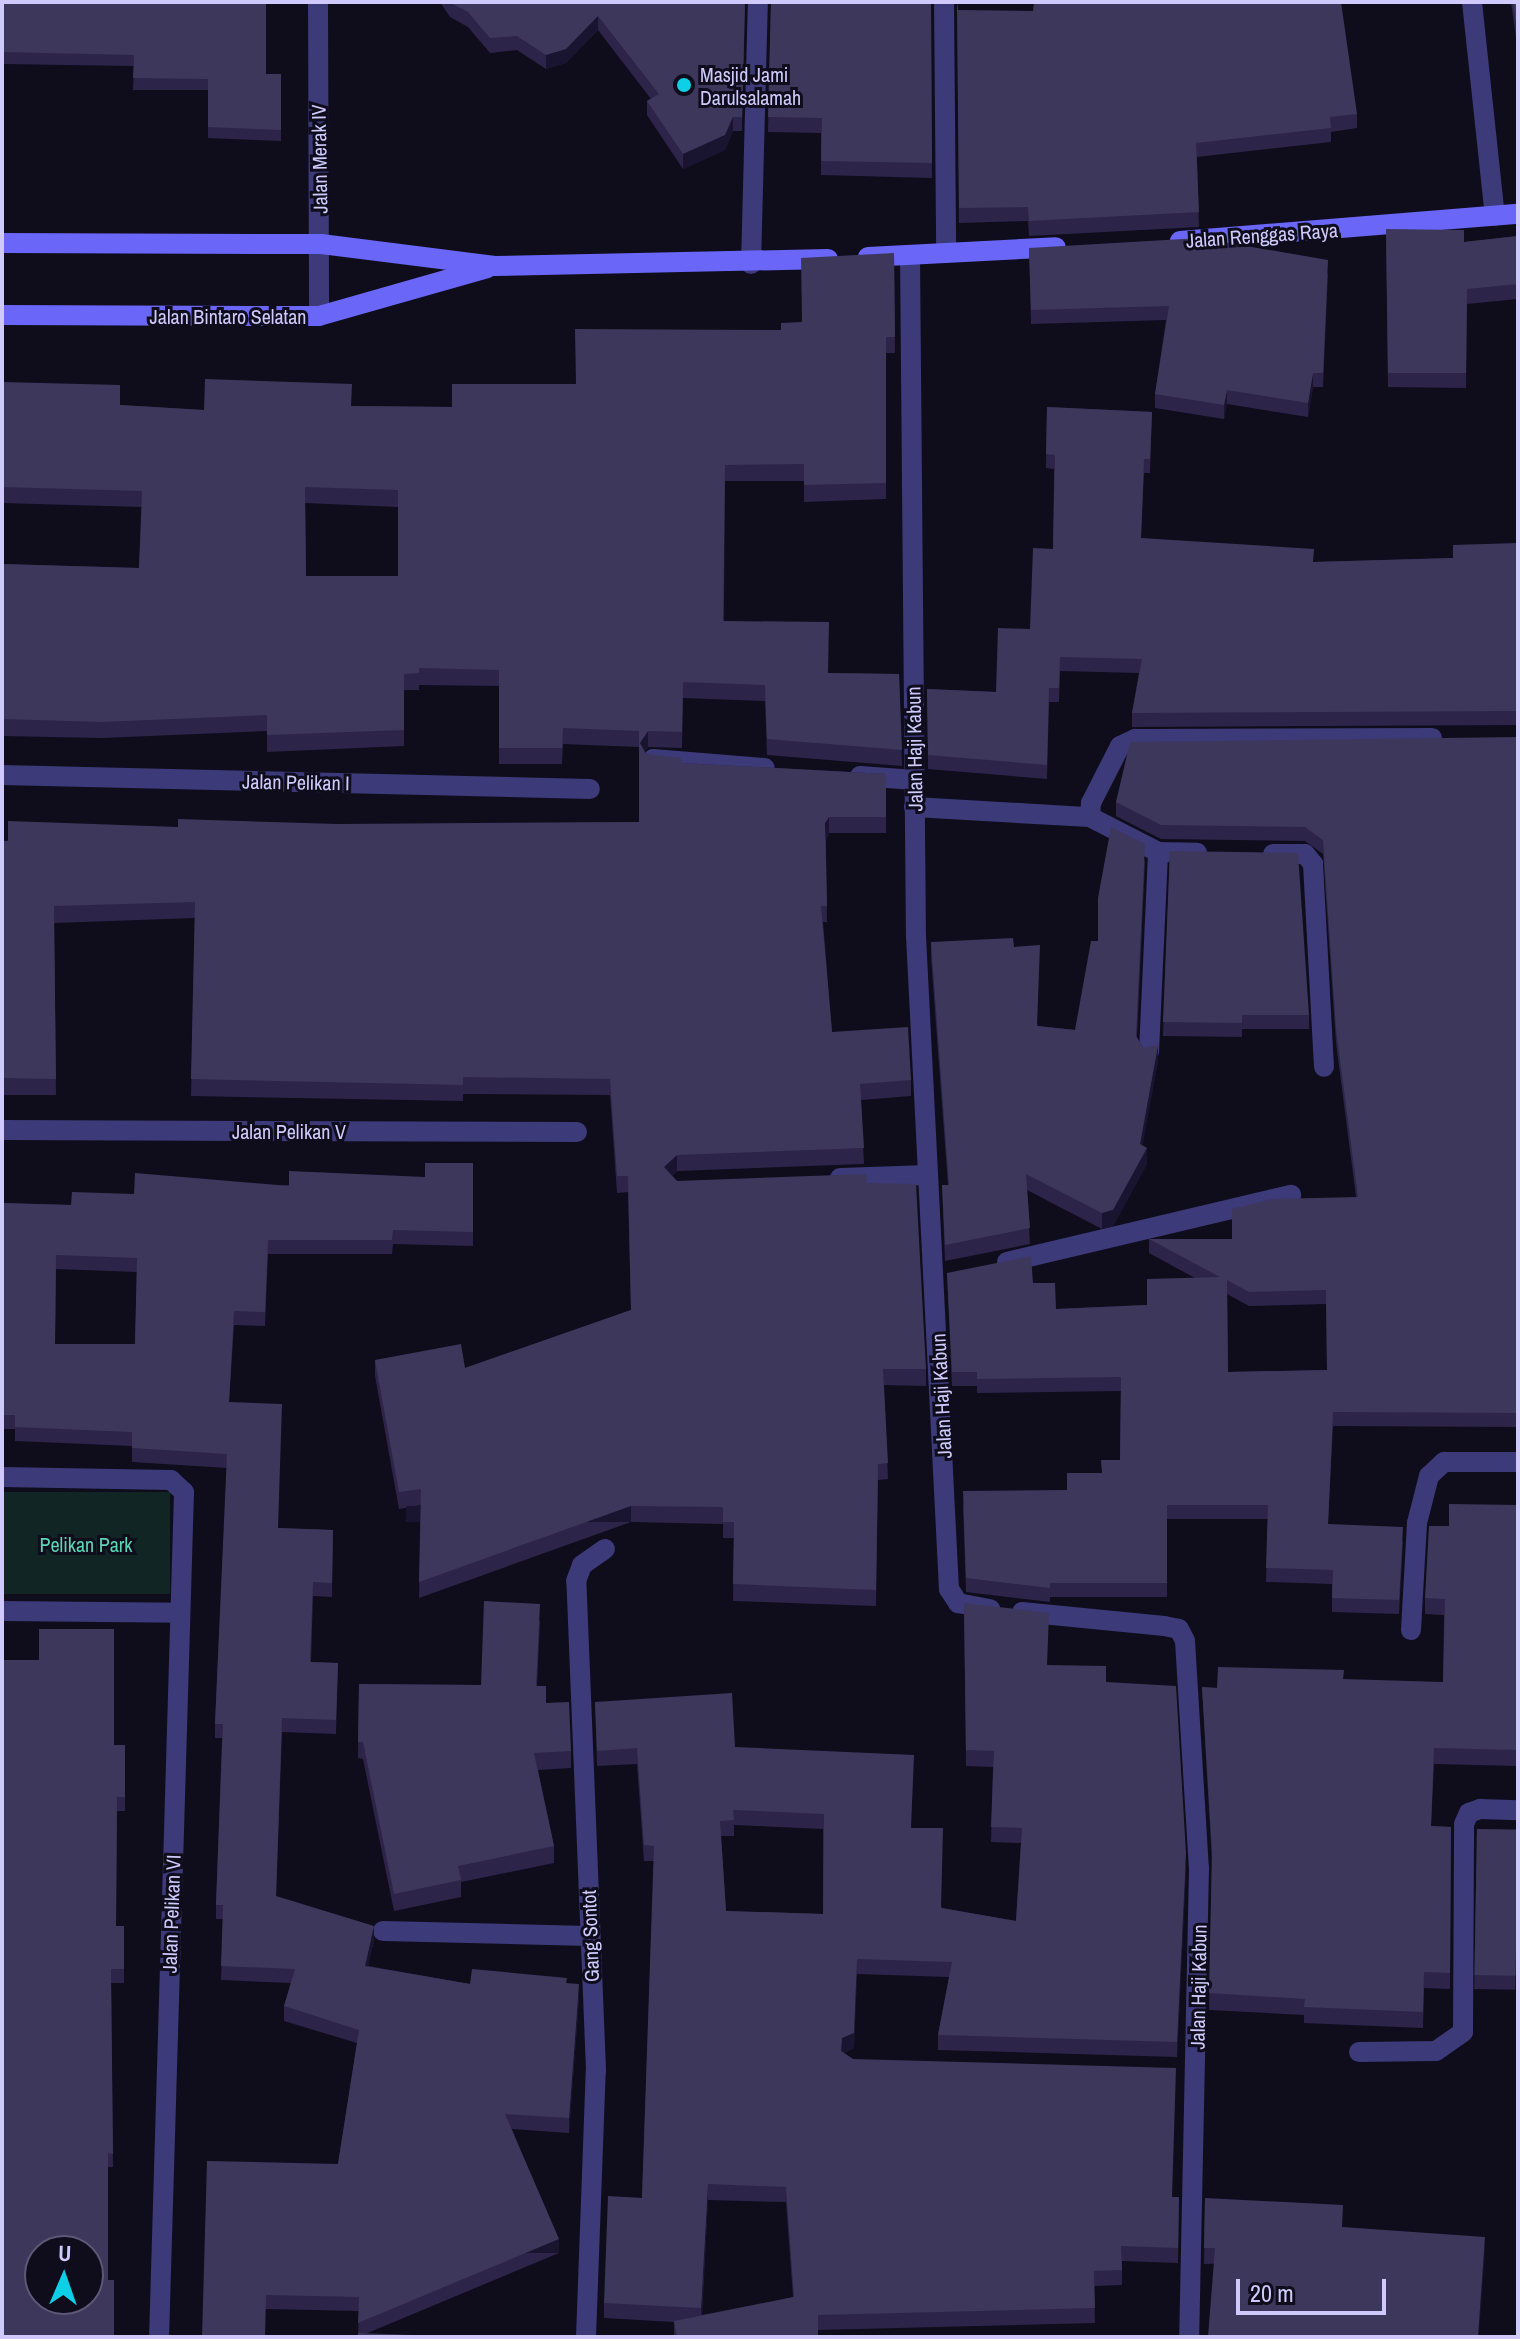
<!DOCTYPE html>
<style>
body{margin:0}
#map{position:relative;width:1520px;height:2339px;overflow:hidden;background:#0f0c1c;font-family:"Archivo Narrow",sans-serif}
div>[style]{position:absolute}
.green>*{inset:0;background:#102524;transform-origin:0 0}
.street>*{height:20px;margin:-10px;padding:0 10px;transform-origin:10px;border-radius:10px;background:#3c3a78}
.secondary>*{height:20px;margin:-10px;padding:0 10px;transform-origin:10px;border-radius:10px;background:#6a66f7}
.wall>*{inset:0;background:#2c2549;transform-origin:0 0}
.shaded-wall>*{inset:0;background:#19142f;transform-origin:0 0}
.building>*{inset:0;background:#3e375c;transform-origin:0 0}
.dots>*{width:22px;height:22px;translate:-50% -50%;box-sizing:border-box;border:4px solid #0f0c1c;border-radius:50%}
span{translate:-50% -50%;white-space:nowrap;text-align:center;line-height:1.15;-webkit-text-stroke:6px #0f0c1c;paint-order:stroke}
.poi-label{font-size:20px;color:#d0cafc}
.left{translate:0 -50%;text-align:left}
.street-label{font-size:20px;color:#d0cafc}
.park-label{font-size:20px;color:#5bd7b8}
.frame{position:absolute;inset:0;border:4px solid #d0cafc;pointer-events:none}
.north{position:absolute;left:24px;top:2235px;width:80px;height:80px;box-sizing:border-box;background:#0f0c1c;border:2px solid #5c5876;border-radius:50%;rotate:2deg;font-size:22px;font-weight:700;line-height:32px;text-align:center;color:#d0cafc}
.north::after{content:'';display:block;margin:auto;width:28px;height:36px;background:#0dcfe5;clip-path:polygon(50% 0,100% 100%,50% 72%,0 100%)}
.scale{position:absolute;left:1236px;top:2279px;width:150px;height:36px;box-sizing:border-box;border:4px solid #d0cafc;border-top:0;padding-left:10px;font-size:24px;line-height:28px;white-space:nowrap;color:#d0cafc;-webkit-text-stroke:6px #0f0c1c;paint-order:stroke}
</style>
<div id="map">
<div class="green">
<i style="left:2px;top:1492px;width:168px;height:102px"></i>
</div>
<div class="street">
<i style="left:318px;top:2px;width:314px;rotate:89.8deg"></i>
<i style="left:944px;top:2px;width:251px;rotate:89.5deg"></i>
<i style="left:1472px;top:2px;width:215px;rotate:83.9deg"></i>
<i style="left:910px;top:255px;width:681px;rotate:89.5deg"></i>
<i style="left:916px;top:936px;width:654px;rotate:87.11deg"></i>
<i style="left:949px;top:1589px;width:17px;rotate:57deg"></i>
<i style="left:958px;top:1603px;width:33px;rotate:11deg"></i>
<i style="left:751px;top:264px;width:262px;rotate:-88.5deg"></i>
<i style="left:653px;top:759px;width:112px;rotate:4.6deg"></i>
<i style="left:2px;top:775px;width:588px;rotate:1.36deg"></i>
<i style="left:860px;top:776px;width:55px;rotate:4.2deg"></i>
<i style="left:914px;top:807px;width:176px;rotate:3.3deg"></i>
<i style="left:1090px;top:817px;width:14px;rotate:-86deg"></i>
<i style="left:1091px;top:803px;width:64px;rotate:-63deg"></i>
<i style="left:1120px;top:746px;width:17px;rotate:-25deg"></i>
<i style="left:1135px;top:739px;width:297px;rotate:-0.2deg"></i>
<i style="left:1090px;top:817px;width:76px;rotate:27.2deg"></i>
<i style="left:1158px;top:852px;width:39px;rotate:1deg"></i>
<i style="left:1273px;top:854px;width:32px"></i>
<i style="left:1305px;top:854px;width:13px;rotate:51deg"></i>
<i style="left:1313px;top:864px;width:203px;rotate:86.9deg"></i>
<i style="left:1149px;top:1052px;width:200px;rotate:-87.4deg"></i>
<i style="left:2px;top:1130px;width:575px;rotate:0.2deg"></i>
<i style="left:840px;top:1178px;width:88px;rotate:-2deg"></i>
<i style="left:1007px;top:1262px;width:292px;rotate:-13.3deg"></i>
<i style="left:2px;top:1477px;width:169px;rotate:1deg"></i>
<i style="left:171px;top:1480px;width:18px;rotate:43deg"></i>
<i style="left:184px;top:1492px;width:845px;rotate:91.69deg"></i>
<i style="left:2px;top:1611px;width:178px;rotate:0.6deg"></i>
<i style="left:1022px;top:1612px;width:143px;rotate:5.6deg"></i>
<i style="left:1164px;top:1626px;width:15px;rotate:11deg"></i>
<i style="left:1179px;top:1629px;width:13px;rotate:63deg"></i>
<i style="left:1185px;top:1641px;width:227px;rotate:86.5deg"></i>
<i style="left:1199px;top:1868px;width:469px;rotate:91.2deg"></i>
<i style="left:1411px;top:1630px;width:107px;rotate:-86.8deg"></i>
<i style="left:1417px;top:1523px;width:49px;rotate:-75.7deg"></i>
<i style="left:1429px;top:1476px;width:21px;rotate:-43deg"></i>
<i style="left:1444px;top:1462px;width:74px"></i>
<i style="left:383px;top:1931px;width:206px;rotate:1.4deg"></i>
<i style="left:1359px;top:2052px;width:77px;rotate:-0.7deg"></i>
<i style="left:1436px;top:2051px;width:33px;rotate:-35deg"></i>
<i style="left:1463px;top:2032px;width:208px;rotate:-89.7deg"></i>
<i style="left:1464px;top:1824px;width:12px;rotate:-66deg"></i>
<i style="left:1469px;top:1813px;width:12px;rotate:-20deg"></i>
<i style="left:1480px;top:1809px;width:38px;rotate:2deg"></i>
<i style="left:586px;top:2337px;width:267px;rotate:-87.9deg"></i>
<i style="left:596px;top:2070px;width:489px;rotate:-92.3deg"></i>
<i style="left:576px;top:1581px;width:17px;rotate:-69deg"></i>
<i style="left:582px;top:1565px;width:28px;rotate:-35deg"></i>
</div>
<div class="secondary">
<i style="left:1180px;top:241px;width:339px;rotate:-4.6deg"></i>
<i style="left:2px;top:243px;width:319px;rotate:0.2deg"></i>
<i style="left:321px;top:244px;width:175px;rotate:7.2deg"></i>
<i style="left:495px;top:266px;width:333px;rotate:-1.2deg"></i>
<i style="left:868px;top:257px;width:188px;rotate:-3deg"></i>
<i style="left:2px;top:315px;width:317px;rotate:0.2deg"></i>
<i style="left:319px;top:316px;width:175px;rotate:-15.9deg"></i>
</div>
<div class="wall">
<i style="clip-path:polygon(4px 2px,266px 74px,281px 74px,281px 141px,208px 138px,208px 90px,133px 90px,134px 66px,2px 64px)"></i>
<i style="clip-path:polygon(440px 2px,745px 2px,742px 131px,733px 131px,725px 150px,683px 169px,647px 115px,647px 101px,651px 99px,598px 30px,566px 63px,546px 69px,517px 50px,490px 53px,468px 27px,450px 17px)"></i>
<i style="clip-path:polygon(771px 2px,931px 2px,932px 178px,821px 175px,821px 133px,768px 132px)"></i>
<i style="clip-path:polygon(957px 2px,958px 10px,1357px 114px,1357px 128px,1331px 132px,1331px 142px,1197px 157px,1199px 227px,1029px 236px,1028px 221px,959px 223px)"></i>
<i style="clip-path:polygon(1511px 2px,1518px 2px,1518px 52px)"></i>
<i style="clip-path:polygon(1386px 229px,1464px 242px,1518px 236px,1518px 299px,1467px 304px,1466px 388px,1388px 387px)"></i>
<i style="clip-path:polygon(1029px 248px,1328px 274px,1323px 387px,1313px 387px,1308px 417px,1227px 404px,1224px 419px,1155px 408px,1155px 394px,1166px 320px,1031px 324px)"></i>
<i style="clip-path:polygon(evenodd,894px 253px,895px 353px,886px 353px,886px 499px,804px 502px,804px 481px,725px 481px,724px 621px,828px 673px,899px 674px,902px 766px,767px 755px,765px 701px,683px 698px,682px 748px,648px 747px,645px 752px,646px 754px,681px 763px,886px 774px,886px 833px,829px 833px,826px 839px,827px 922px,823px 922px,832px 1032px,911px 1080px,911px 1096px,861px 1100px,864px 1164px,677px 1171px,672px 1176px,677px 1181px,867px 1183px,926px 1369px,926px 1386px,884px 1385px,888px 1479px,878px 1480px,876px 1606px,733px 1601px,734px 1538px,723px 1538px,723px 1524px,631px 1522px,419px 1598px,421px 1505px,399px 1509px,375px 1376px,375px 1360px,465px 1368px,631px 1310px,628px 1192px,617px 1193px,610px 1095px,463px 1094px,463px 1101px,191px 1096px,195px 918px,54px 923px,56px 1095px,2px 1095px,2px 841px,178px 827px,639px 822px,639px 747px,563px 744px,562px 764px,499px 764px,499px 686px,419px 685px,419px 690px,404px 690px,404px 746px,267px 752px,267px 731px,102px 738px,2px 736px,2px 564px,139px 568px,142px 507px,2px 503px,2px 382px,120px 405px,204px 410px,351px 406px,452px 407px,575px 384px,781px 330px,801px 322px,894px 253px,305px 503px,398px 507px,398px 576px,306px 576px,305px 503px)"></i>
<i style="clip-path:polygon(1047px 407px,1152px 412px,1150px 473px,1144px 473px,1141px 538px,1314px 562px,1453px 558px,1518px 543px,1518px 725px,1132px 727px,1132px 713px,1139px 673px,1060px 671px,1059px 702px,1049px 702px,1047px 779px,928px 769px,927px 689px,996px 692px,1030px 629px,1053px 549px,1054px 469px,1046px 468px)"></i>
<i style="clip-path:polygon(evenodd,1518px 737px,1518px 1427px,1333px 1426px,1328px 1524px,1403px 1541px,1399px 1614px,1332px 1612px,1332px 1584px,1266px 1582px,1268px 1519px,1167px 1519px,1167px 1597px,1050px 1597px,1050px 1602px,966px 1592px,963px 1505px,1067px 1490px,1101px 1473px,1120px 1460px,1121px 1391px,977px 1393px,977px 1386px,952px 1386px,947px 1273px,1033px 1283px,1056px 1309px,1147px 1305px,1195px 1278px,1149px 1253px,1149px 1239px,1232px 1239px,1356px 1197px,1336px 1043px,1323px 854px,1305px 841px,1161px 839px,1116px 816px,1116px 802px,1518px 737px,1227px 1294px,1249px 1306px,1326px 1304px,1327px 1370px,1228px 1372px,1227px 1294px)"></i>
<i style="clip-path:polygon(1170px 851px,1309px 1015px,1309px 1029px,1242px 1029px,1242px 1037px,1163px 1036px)"></i>
<i style="clip-path:polygon(1145px 860px,1137px 1037px,1143px 1048px,1158px 1061px,1142px 1146px,1147px 1164px,1113px 1226px,1102px 1229px,1027px 1190px,1030px 1244px,945px 1261px,942px 1185px,948px 1185px,931px 958px,931px 942px,1014px 947px,1038px 1026px,1075px 1030px,1098px 941px)"></i>
<i style="clip-path:polygon(evenodd,473px 1163px,473px 1246px,393px 1244px,392px 1254px,268px 1254px,265px 1326px,234px 1325px,229px 1402px,278px 1528px,333px 1530px,332px 1597px,313px 1596px,311px 1662px,338px 1663px,336px 1734px,282px 1732px,276px 1897px,374px 1940px,368px 1966px,470px 1984px,567px 1984px,579px 1998px,569px 2133px,512px 2129px,559px 2253px,358px 2337px,359px 2311px,266px 2309px,202px 2337px,338px 2164px,357px 2043px,284px 2021px,284px 2006px,291px 1983px,221px 1980px,223px 1919px,216px 1919px,216px 1905px,222px 1738px,215px 1738px,215px 1724px,227px 1468px,132px 1462px,132px 1446px,15px 1441px,15px 1429px,2px 1429px,2px 1203px,71px 1205px,134px 1194px,425px 1177px,473px 1163px,56px 1269px,137px 1272px,135px 1344px,55px 1344px,56px 1269px)"></i>
<i style="clip-path:polygon(1518px 1505px,1518px 1766px,1434px 1764px,1431px 1826px,1451px 1827px,1450px 1989px,1424px 1988px,1423px 2028px,1304px 2023px,1304px 2015px,1209px 2010px,1212px 1863px,1202px 1687px,1217px 1688px,1443px 1682px,1444px 1615px,1425px 1614px,1425px 1598px,1449px 1526px)"></i>
<i style="clip-path:polygon(evenodd,964px 1603px,1048px 1665px,1106px 1682px,1186px 1868px,1177px 2057px,938px 2050px,938px 2035px,949px 1977px,857px 1974px,854px 2048px,844px 2053px,853px 2059px,1173px 2197px,1179px 2197px,1178px 2263px,1122px 2261px,1122px 2285px,1094px 2286px,1095px 2323px,818px 2330px,818px 2337px,674px 2337px,674px 2322px,604px 2318px,604px 2303px,642px 2198px,654px 1861px,644px 1861px,637px 1764px,597px 1766px,595px 1702px,735px 1747px,912px 1828px,942px 1908px,1016px 1921px,1021px 1843px,991px 1842px,993px 1767px,966px 1766px,964px 1603px,734px 1825px,823px 1829px,823px 1914px,726px 1911px,721px 1836px,734px 1836px,734px 1825px,964px 1603px,708px 2200px,786px 2202px,793px 2297px,702px 2315px,708px 2200px)"></i>
<i style="clip-path:polygon(540px 1620px,537px 1686px,571px 1751px,571px 1768px,538px 1770px,554px 1846px,554px 1863px,461px 1882px,461px 1897px,394px 1911px,363px 1759px,358px 1758px,359px 1684px,481px 1685px)"></i>
<i style="clip-path:polygon(114px 1745px,125px 1759px,125px 1811px,117px 1811px,116px 1926px,124px 1926px,124px 1983px,111px 1983px,113px 2167px,108px 2167px,108px 2280px,2px 2337px)"></i>
<i style="left:1477px;top:1829px;width:41px;height:160px;rotate:1deg"></i>
<i style="clip-path:polygon(1205px 2198px,1343px 2227px,1485px 2253px,1204px 2264px)"></i>
</div>
<div class="shaded-wall">
<i style="clip-path:polygon(598px 16px,598px 30px,566px 63px,546px 69px,546px 55px)"></i>
<i style="clip-path:polygon(733px 117px,733px 131px,725px 150px,683px 169px,683px 154px)"></i>
<i style="clip-path:polygon(1313px 373px,1313px 387px,1308px 417px,1308px 403px)"></i>
<i style="clip-path:polygon(1227px 390px,1227px 404px,1224px 419px,1224px 405px)"></i>
<i style="clip-path:polygon(648px 731px,648px 747px,640px 759px,640px 743px)"></i>
<i style="clip-path:polygon(829px 817px,829px 833px,825px 839px,825px 823px)"></i>
<i style="clip-path:polygon(1158px 1045px,1158px 1061px,1140px 1160px,1140px 1144px)"></i>
<i style="clip-path:polygon(1147px 1148px,1147px 1164px,1113px 1226px,1102px 1229px,1102px 1213px)"></i>
<i style="clip-path:polygon(677px 1155px,677px 1171px,664px 1184px,664px 1167px)"></i>
<i style="left:631px;top:1506px;width:16px;height:225px;rotate:90deg"></i>
<i style="clip-path:polygon(1186px 1853px,1186px 1868px,1177px 2057px,1177px 2042px)"></i>
<i style="clip-path:polygon(374px 1926px,374px 1940px,365px 1980px,365px 1966px)"></i>
<i style="clip-path:polygon(857px 1974px,854px 2048px,842px 2054px,841px 2051px,842px 2038px)"></i>
<i style="clip-path:polygon(579px 1984px,579px 1998px,569px 2133px,569px 2118px)"></i>
<i style="clip-path:polygon(708px 2184px,708px 2200px,701px 2323px,701px 2308px)"></i>
<i style="clip-path:polygon(1485px 2237px,1485px 2253px,1479px 2337px,1478px 2337px)"></i>
<i style="left:559px;top:2239px;width:14px;height:218px;rotate:90deg"></i>
</div>
<div class="building">
<i style="clip-path:polygon(4px 2px,266px 2px,266px 74px,281px 74px,281px 130px,208px 127px,208px 79px,133px 78px,134px 55px,2px 52px)"></i>
<i style="clip-path:polygon(449px 2px,745px 2px,742px 117px,733px 117px,725px 135px,683px 154px,647px 101px,659px 94px,598px 16px,566px 49px,546px 55px,517px 36px,490px 38px,468px 12px)"></i>
<i style="clip-path:polygon(771px 2px,931px 2px,932px 163px,821px 161px,822px 118px,768px 117px)"></i>
<i style="clip-path:polygon(957px 2px,958px 10px,1033px 11px,1034px 2px,1341px 2px,1357px 114px,1330px 117px,1331px 128px,1196px 143px,1199px 212px,1029px 221px,1028px 207px,959px 208px)"></i>
<i style="clip-path:polygon(1513px 2px,1518px 2px,1518px 38px)"></i>
<i style="clip-path:polygon(1386px 229px,1464px 230px,1464px 242px,1518px 236px,1518px 284px,1467px 289px,1466px 373px,1388px 373px)"></i>
<i style="clip-path:polygon(1200px 238px,1328px 260px,1323px 373px,1313px 373px,1308px 403px,1227px 390px,1224px 405px,1155px 394px,1169px 306px,1031px 310px,1029px 248px)"></i>
<i style="clip-path:polygon(evenodd,894px 253px,895px 337px,886px 337px,886px 483px,804px 485px,804px 464px,725px 465px,723px 621px,829px 622px,828px 673px,899px 674px,902px 750px,767px 739px,765px 685px,683px 682px,682px 732px,648px 731px,640px 743px,646px 754px,681px 758px,681px 763px,886px 774px,886px 817px,829px 817px,825px 823px,827px 906px,821px 906px,832px 1032px,908px 1027px,911px 1080px,860px 1084px,864px 1148px,677px 1155px,664px 1167px,677px 1181px,866px 1174px,867px 1183px,916px 1184px,926px 1369px,883px 1369px,888px 1463px,878px 1464px,876px 1590px,733px 1584px,734px 1522px,723px 1522px,723px 1507px,631px 1506px,419px 1582px,421px 1489px,399px 1492px,375px 1360px,461px 1344px,465px 1368px,631px 1310px,628px 1176px,617px 1176px,610px 1079px,463px 1077px,463px 1085px,191px 1079px,195px 902px,54px 906px,56px 1079px,2px 1078px,2px 841px,8px 841px,8px 821px,178px 827px,178px 819px,337px 824px,639px 822px,639px 731px,563px 728px,562px 748px,499px 748px,499px 670px,419px 668px,419px 673px,404px 674px,404px 730px,267px 735px,267px 715px,102px 722px,2px 719px,2px 564px,139px 568px,142px 491px,2px 487px,2px 382px,120px 385px,120px 405px,204px 410px,205px 379px,352px 384px,351px 406px,452px 407px,452px 384px,576px 384px,575px 329px,781px 330px,781px 323px,802px 322px,801px 258px,894px 253px,305px 487px,398px 490px,398px 576px,306px 576px,305px 487px)"></i>
<i style="clip-path:polygon(1047px 407px,1152px 412px,1150px 459px,1144px 459px,1141px 538px,1314px 549px,1313px 562px,1453px 558px,1453px 545px,1518px 543px,1518px 711px,1132px 713px,1142px 659px,1060px 657px,1059px 688px,1049px 688px,1047px 765px,928px 755px,927px 689px,996px 692px,998px 628px,1030px 629px,1033px 548px,1053px 549px,1055px 455px,1046px 454px)"></i>
<i style="clip-path:polygon(evenodd,1518px 737px,1518px 1413px,1333px 1412px,1328px 1524px,1403px 1527px,1399px 1600px,1332px 1598px,1333px 1570px,1266px 1568px,1268px 1505px,1167px 1505px,1167px 1583px,1050px 1583px,1050px 1588px,966px 1578px,963px 1491px,1067px 1490px,1067px 1473px,1102px 1473px,1101px 1460px,1120px 1460px,1121px 1377px,977px 1379px,977px 1372px,952px 1372px,947px 1273px,1031px 1256px,1033px 1283px,1055px 1283px,1056px 1309px,1147px 1305px,1147px 1279px,1220px 1277px,1149px 1239px,1232px 1239px,1232px 1209px,1272px 1199px,1358px 1197px,1336px 1029px,1323px 840px,1305px 827px,1161px 825px,1116px 802px,1130px 742px,1518px 737px,1227px 1280px,1249px 1292px,1326px 1290px,1327px 1370px,1228px 1372px,1227px 1280px)"></i>
<i style="clip-path:polygon(1111px 827px,1145px 844px,1136px 1036px,1143px 1048px,1158px 1045px,1140px 1144px,1147px 1148px,1113px 1210px,1102px 1213px,1026px 1174px,1030px 1228px,945px 1245px,942px 1185px,949px 1185px,931px 942px,1013px 938px,1014px 947px,1040px 945px,1037px 1026px,1075px 1030px,1091px 941px,1098px 941px,1098px 898px)"></i>
<i style="clip-path:polygon(1170px 851px,1298px 853px,1309px 1015px,1242px 1015px,1242px 1023px,1163px 1022px)"></i>
<i style="clip-path:polygon(evenodd,425px 1163px,473px 1163px,473px 1232px,393px 1230px,392px 1240px,268px 1240px,265px 1312px,234px 1311px,229px 1402px,282px 1404px,278px 1528px,333px 1530px,332px 1583px,313px 1582px,310px 1662px,338px 1663px,336px 1720px,282px 1718px,276px 1896px,374px 1926px,365px 1966px,470px 1984px,472px 1969px,567px 1978px,566px 1983px,579px 1984px,569px 2118px,505px 2114px,559px 2239px,358px 2323px,359px 2297px,266px 2295px,265px 2337px,202px 2337px,207px 2161px,338px 2164px,359px 2030px,284px 2006px,295px 1969px,221px 1966px,223px 1905px,216px 1905px,223px 1724px,215px 1724px,227px 1454px,132px 1448px,132px 1432px,15px 1427px,15px 1415px,2px 1415px,2px 1203px,71px 1205px,72px 1192px,134px 1194px,135px 1173px,289px 1186px,289px 1171px,425px 1177px,425px 1163px,56px 1255px,137px 1258px,135px 1344px,55px 1344px,56px 1255px)"></i>
<i style="clip-path:polygon(1449px 1504px,1518px 1505px,1518px 1750px,1434px 1748px,1431px 1826px,1451px 1827px,1450px 1973px,1424px 1972px,1423px 2012px,1304px 2007px,1305px 1999px,1209px 1993px,1212px 1851px,1202px 1687px,1217px 1688px,1218px 1667px,1344px 1670px,1343px 1679px,1443px 1682px,1445px 1599px,1425px 1598px,1429px 1526px,1449px 1526px)"></i>
<i style="clip-path:polygon(484px 1601px,540px 1604px,536px 1686px,546px 1686px,546px 1703px,569px 1702px,571px 1751px,534px 1753px,554px 1846px,458px 1866px,461px 1880px,394px 1894px,363px 1742px,358px 1742px,359px 1684px,481px 1685px)"></i>
<i style="clip-path:polygon(evenodd,964px 1603px,1049px 1613px,1047px 1665px,1106px 1666px,1106px 1682px,1176px 1686px,1186px 1853px,1177px 2042px,938px 2035px,952px 1962px,857px 1959px,854px 2033px,842px 2038px,841px 2051px,853px 2059px,1176px 2068px,1172px 2197px,1179px 2197px,1178px 2248px,1121px 2246px,1122px 2270px,1094px 2271px,1095px 2308px,818px 2315px,818px 2337px,677px 2337px,674px 2321px,794px 2297px,786px 2187px,708px 2184px,701px 2308px,604px 2303px,608px 2196px,642px 2198px,654px 1846px,644px 1845px,637px 1748px,597px 1751px,595px 1702px,732px 1693px,735px 1747px,914px 1755px,911px 1828px,943px 1828px,941px 1908px,1016px 1921px,1022px 1828px,991px 1827px,994px 1751px,966px 1750px,964px 1603px,733px 1810px,824px 1814px,823px 1914px,726px 1911px,720px 1821px,734px 1820px,733px 1810px)"></i>
<i style="clip-path:polygon(evenodd,39px 1629px,114px 1629px,114px 1745px,125px 1745px,125px 1797px,117px 1797px,116px 1926px,124px 1926px,124px 1969px,111px 1969px,113px 2154px,108px 2153px,108px 2280px,114px 2280px,114px 2337px,2px 2337px,2px 1660px,39px 1660px,39px 1629px,40px 2251px,88px 2251px,88px 2299px,40px 2299px,40px 2251px)"></i>
<i style="left:1477px;top:1829px;width:41px;height:146px;rotate:1deg"></i>
<i style="clip-path:polygon(1205px 2198px,1343px 2205px,1342px 2227px,1485px 2237px,1478px 2337px,1208px 2337px,1215px 2248px,1204px 2248px)"></i>
<i style="clip-path:polygon(358px 2333px,468px 2337px,358px 2337px)"></i>
</div>
<div class="dots">
<i style="left:684px;top:85px;background:#0dcfe5"></i>
</div>
<div class="poi-label">
<span class="left" style="left:700px;top:86px">Masjid Jami<br>Darulsalamah</span>
</div>
<div class="street-label">
<span style="left:319px;top:159px;rotate:-91deg">Jalan Merak IV</span>
<span style="left:1262px;top:235px;rotate:-4deg">Jalan Renggas Raya</span>
<span style="left:228px;top:316px">Jalan Bintaro Selatan</span>
<span style="left:914px;top:749px;rotate:-91deg">Jalan Haji Kabun</span>
<span style="left:296px;top:782px;rotate:1deg">Jalan Pelikan I</span>
<span style="left:289px;top:1131px">Jalan Pelikan V</span>
<span style="left:941px;top:1396px;rotate:-93deg">Jalan Haji Kabun</span>
<span style="left:171px;top:1914px;rotate:-88deg">Jalan Pelikan VI</span>
<span style="left:590px;top:1936px;rotate:-92deg">Gang Sontot</span>
<span style="left:1198px;top:1987px;rotate:-89deg">Jalan Haji Kabun</span>
</div>
<div class="park-label">
<span style="left:86px;top:1544px">Pelikan Park</span>
</div>
<div class="frame"></div>
<div class="north">U</div>
<div class="scale">20 m</div>
</div>
